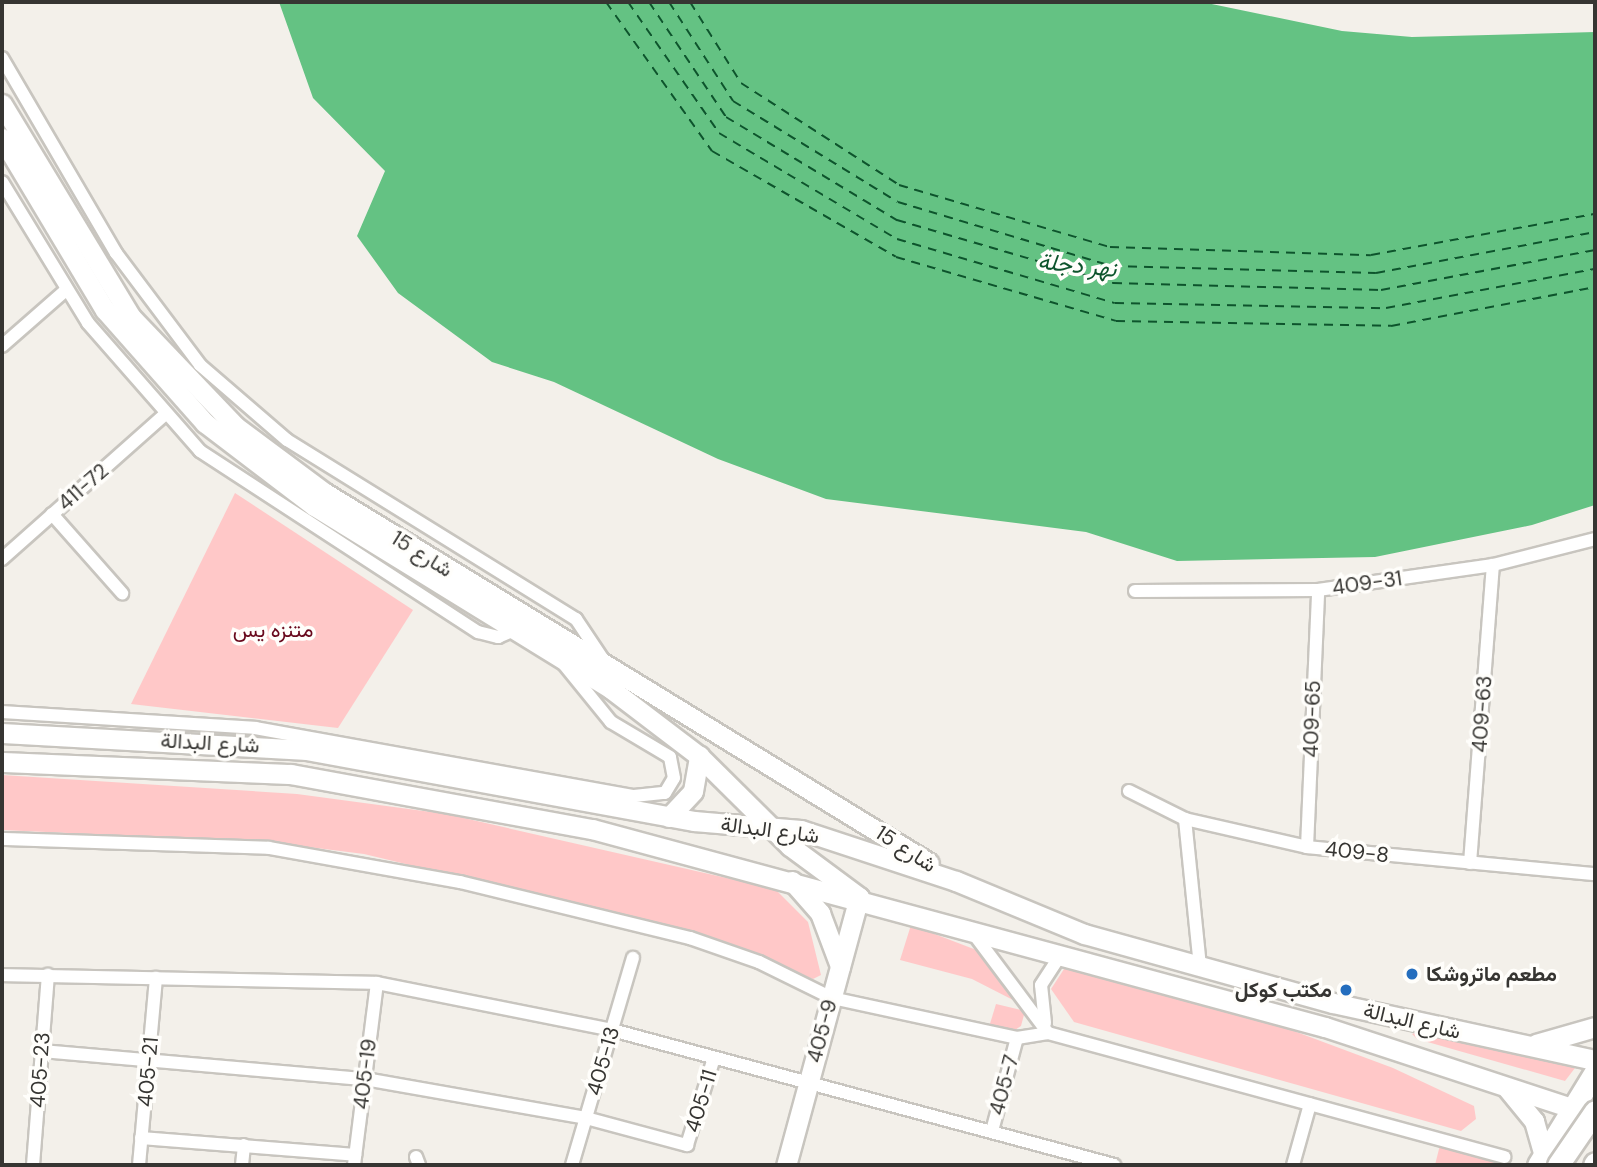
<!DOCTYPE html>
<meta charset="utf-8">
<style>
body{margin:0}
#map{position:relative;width:1597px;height:1167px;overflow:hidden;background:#f3f0ea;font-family:"DM Sans",Vazirmatn,sans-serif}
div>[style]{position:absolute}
.green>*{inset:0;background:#ffc8c8}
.water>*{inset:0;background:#64c283}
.ferry>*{height:2px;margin-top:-1px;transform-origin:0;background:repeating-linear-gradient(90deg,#0d542c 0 9px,transparent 0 16px)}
.roads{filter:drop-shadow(2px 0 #c8c5bf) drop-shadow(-2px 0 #c8c5bf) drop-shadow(0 2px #c8c5bf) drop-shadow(0 -2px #c8c5bf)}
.street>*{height:12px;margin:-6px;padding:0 6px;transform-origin:6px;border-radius:6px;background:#fff}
.secondary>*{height:19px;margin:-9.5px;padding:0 9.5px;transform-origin:9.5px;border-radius:9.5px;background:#fff}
.primary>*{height:21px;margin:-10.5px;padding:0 10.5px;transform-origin:10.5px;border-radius:10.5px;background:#fff}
.bridges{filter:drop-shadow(2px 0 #c8c5bf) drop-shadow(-2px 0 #c8c5bf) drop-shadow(0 2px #c8c5bf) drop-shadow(0 -2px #c8c5bf)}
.primary-bridge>*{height:21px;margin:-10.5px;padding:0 10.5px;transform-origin:10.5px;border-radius:10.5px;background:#fff}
.dots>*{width:19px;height:19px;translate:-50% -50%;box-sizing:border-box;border:4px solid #fffefb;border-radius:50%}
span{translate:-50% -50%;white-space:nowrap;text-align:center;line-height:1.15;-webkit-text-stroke:7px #fffefb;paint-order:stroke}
.street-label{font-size:21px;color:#363532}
.park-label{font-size:21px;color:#68081c}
.poi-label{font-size:21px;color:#363532;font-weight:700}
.left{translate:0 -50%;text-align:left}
.right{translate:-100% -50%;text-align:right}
.water-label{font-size:23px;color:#0d542c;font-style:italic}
.frame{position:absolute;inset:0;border:4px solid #363532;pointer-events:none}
</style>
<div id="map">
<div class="green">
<i style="clip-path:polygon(235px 493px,413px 610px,338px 728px,131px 704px)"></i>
<i style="clip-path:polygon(2px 775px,297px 794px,446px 814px,775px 889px,808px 922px,821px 975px,813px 979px,673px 928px,364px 854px,269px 842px,2px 830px)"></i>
<i style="clip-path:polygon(911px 925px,979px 951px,1015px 1001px,972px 979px,900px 960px)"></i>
<i style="clip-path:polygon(1066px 966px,1275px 1024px,1393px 1068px,1474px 1106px,1476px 1119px,1461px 1131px,1074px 1022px,1051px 989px)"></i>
<i style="clip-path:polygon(996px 1004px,1025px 1011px,1021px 1026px,1012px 1032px,989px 1027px)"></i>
<i style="clip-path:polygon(1419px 1031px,1575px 1068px,1565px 1081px,1417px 1039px,1412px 1034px)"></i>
<i style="clip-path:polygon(1440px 1145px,1499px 1164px,1435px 1165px)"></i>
</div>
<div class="water">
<i style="clip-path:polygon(279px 2px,1202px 2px,1342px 31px,1412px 37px,1595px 32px,1595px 505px,1532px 525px,1375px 557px,1177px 561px,1086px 532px,826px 499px,718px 459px,554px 382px,492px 362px,398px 293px,357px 236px,385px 171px,313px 98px)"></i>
</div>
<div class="ferry">
<i style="left:606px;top:2px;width:183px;rotate:54.6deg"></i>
<i style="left:712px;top:151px;width:212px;rotate:29.9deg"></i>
<i style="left:896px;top:257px;width:229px;rotate:16.2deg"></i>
<i style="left:1116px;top:321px;width:275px;rotate:1deg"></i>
<i style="left:1391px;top:326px;width:208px;rotate:-10.8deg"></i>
<i style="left:628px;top:2px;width:160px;rotate:55.2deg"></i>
<i style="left:719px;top:133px;width:207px;rotate:30.8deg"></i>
<i style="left:897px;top:239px;width:227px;rotate:16.4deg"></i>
<i style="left:1115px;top:303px;width:271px;rotate:1.1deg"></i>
<i style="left:1386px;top:308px;width:213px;rotate:-10.6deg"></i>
<i style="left:649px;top:2px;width:138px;rotate:56.2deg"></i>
<i style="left:726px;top:117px;width:200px;rotate:31.1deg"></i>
<i style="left:897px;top:220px;width:225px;rotate:16.3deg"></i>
<i style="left:1113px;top:283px;width:268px;rotate:1.5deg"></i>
<i style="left:1381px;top:290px;width:218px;rotate:-10.6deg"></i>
<i style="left:669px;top:2px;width:118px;rotate:57.1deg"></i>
<i style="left:733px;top:101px;width:193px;rotate:31.5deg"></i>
<i style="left:898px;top:202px;width:223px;rotate:16.7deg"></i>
<i style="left:1112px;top:266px;width:264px;rotate:1.5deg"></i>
<i style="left:1376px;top:273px;width:223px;rotate:-10.6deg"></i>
<i style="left:690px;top:2px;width:96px;rotate:57.8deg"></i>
<i style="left:741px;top:83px;width:188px;rotate:32.8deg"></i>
<i style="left:899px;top:185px;width:220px;rotate:16.4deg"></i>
<i style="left:1110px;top:247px;width:261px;rotate:1.8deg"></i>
<i style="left:1371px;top:255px;width:228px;rotate:-10.4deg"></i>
</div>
<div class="roads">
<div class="street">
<i style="left:2px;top:58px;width:226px;rotate:59.7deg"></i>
<i style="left:116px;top:253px;width:140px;rotate:53.1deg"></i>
<i style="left:200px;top:365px;width:115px;rotate:40.8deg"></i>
<i style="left:287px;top:440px;width:340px;rotate:31.8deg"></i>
<i style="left:576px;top:619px;width:50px;rotate:56.3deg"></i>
<i style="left:2px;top:182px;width:165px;rotate:58.6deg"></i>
<i style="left:88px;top:323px;width:170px;rotate:48.8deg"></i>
<i style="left:200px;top:451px;width:332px;rotate:33.1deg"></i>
<i style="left:478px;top:632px;width:21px;rotate:14deg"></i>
<i style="left:498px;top:637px;width:21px;rotate:-23deg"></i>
<i style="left:2px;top:346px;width:85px;rotate:-41.2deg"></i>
<i style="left:52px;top:514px;width:106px;rotate:48.5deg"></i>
<i style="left:2px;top:559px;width:217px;rotate:-41.6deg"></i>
<i style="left:1135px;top:591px;width:183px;rotate:-0.3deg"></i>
<i style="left:1318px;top:590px;width:177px;rotate:-8.1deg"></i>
<i style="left:1493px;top:565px;width:105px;rotate:-14.3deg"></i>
<i style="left:2px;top:712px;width:254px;rotate:3.6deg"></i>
<i style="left:255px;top:728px;width:385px;rotate:10.2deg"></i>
<i style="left:634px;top:796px;width:31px;rotate:-6deg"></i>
<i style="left:665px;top:793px;width:17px;rotate:-59deg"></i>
<i style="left:674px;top:778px;width:21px;rotate:-101deg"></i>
<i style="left:670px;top:757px;width:69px;rotate:-149.3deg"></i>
<i style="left:611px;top:722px;width:76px;rotate:-129.1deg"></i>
<i style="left:1129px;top:791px;width:63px;rotate:26.6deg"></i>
<i style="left:1185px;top:819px;width:125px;rotate:12.9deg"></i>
<i style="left:1307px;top:847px;width:289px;rotate:5.4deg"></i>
<i style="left:1185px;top:819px;width:149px;rotate:84.2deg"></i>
<i style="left:2px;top:839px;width:267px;rotate:1.9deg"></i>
<i style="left:269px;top:848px;width:194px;rotate:10.1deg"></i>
<i style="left:460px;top:882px;width:237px;rotate:13.7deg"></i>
<i style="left:690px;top:938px;width:73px;rotate:19.2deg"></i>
<i style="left:759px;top:962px;width:81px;rotate:26.3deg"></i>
<i style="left:832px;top:998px;width:189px;rotate:12.2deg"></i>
<i style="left:1017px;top:1038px;width:31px;rotate:-9deg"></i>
<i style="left:1048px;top:1033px;width:473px;rotate:15.2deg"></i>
<i style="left:1307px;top:847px;width:257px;rotate:-87.5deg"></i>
<i style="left:1470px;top:863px;width:299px;rotate:-85.6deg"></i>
<i style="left:973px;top:933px;width:125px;rotate:53.1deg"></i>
<i style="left:2px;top:975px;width:375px;rotate:1.2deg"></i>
<i style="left:377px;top:983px;width:240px;rotate:11.3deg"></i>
<i style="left:612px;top:1030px;width:520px;rotate:15.05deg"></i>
<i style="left:1045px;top:1023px;width:38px;rotate:-96deg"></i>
<i style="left:1041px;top:985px;width:37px;rotate:-57deg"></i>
<i style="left:42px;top:1051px;width:324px;rotate:5deg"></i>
<i style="left:365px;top:1079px;width:224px;rotate:10deg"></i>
<i style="left:586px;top:1118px;width:105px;rotate:15deg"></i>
<i style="left:687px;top:1145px;width:91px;rotate:-72.8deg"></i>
<i style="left:992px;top:1131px;width:96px;rotate:-75deg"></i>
<i style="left:141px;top:1138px;width:215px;rotate:4.5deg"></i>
<i style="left:416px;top:1157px;width:9px;rotate:69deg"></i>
<i style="left:33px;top:1165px;width:191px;rotate:-85.5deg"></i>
<i style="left:139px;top:1165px;width:188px;rotate:-84.8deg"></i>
<i style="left:242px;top:1165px;width:20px;rotate:-84deg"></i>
<i style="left:354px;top:1165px;width:183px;rotate:-82.8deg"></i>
<i style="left:572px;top:1165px;width:216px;rotate:-73.6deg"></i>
<i style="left:1293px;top:1165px;width:63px;rotate:-74.4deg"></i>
</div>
<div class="secondary">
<i style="left:2px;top:104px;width:249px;rotate:58.8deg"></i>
<i style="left:131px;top:317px;width:151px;rotate:46.3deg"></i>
<i style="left:235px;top:426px;width:112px;rotate:36.7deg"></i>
<i style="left:325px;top:493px;width:708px;rotate:31.49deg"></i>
<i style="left:2px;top:138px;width:200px;rotate:59.1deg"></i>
<i style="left:105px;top:310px;width:151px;rotate:48.5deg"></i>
<i style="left:205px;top:423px;width:137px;rotate:37.3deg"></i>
<i style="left:314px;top:506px;width:349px;rotate:31.6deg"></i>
<i style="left:611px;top:689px;width:111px;rotate:37.3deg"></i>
<i style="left:699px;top:756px;width:128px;rotate:44.7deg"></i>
<i style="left:790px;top:846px;width:86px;rotate:36.5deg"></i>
<i style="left:859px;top:897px;width:278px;rotate:105.2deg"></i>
<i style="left:2px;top:733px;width:305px;rotate:3.2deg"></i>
<i style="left:307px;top:750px;width:393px;rotate:10.4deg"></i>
<i style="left:694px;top:821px;width:107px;rotate:4.8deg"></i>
<i style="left:801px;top:830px;width:163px;rotate:18.2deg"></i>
<i style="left:956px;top:881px;width:139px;rotate:22.5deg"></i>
<i style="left:1084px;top:934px;width:258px;rotate:15.5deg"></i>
<i style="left:1333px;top:1003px;width:268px;rotate:12.3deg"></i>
<i style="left:2px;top:762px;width:289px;rotate:2.4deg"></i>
<i style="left:291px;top:774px;width:306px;rotate:10.4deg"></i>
<i style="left:592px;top:829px;width:759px;rotate:15.12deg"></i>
<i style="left:1325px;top:1027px;width:273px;rotate:18.2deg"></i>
<i style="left:669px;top:817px;width:35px;rotate:-47deg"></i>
<i style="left:693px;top:791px;width:36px;rotate:-80deg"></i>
<i style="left:792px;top:881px;width:43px;rotate:48.8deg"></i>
<i style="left:820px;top:913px;width:57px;rotate:69.3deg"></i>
<i style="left:1536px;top:1044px;width:61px;rotate:-16.1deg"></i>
<i style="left:1507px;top:1088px;width:43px;rotate:50.7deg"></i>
<i style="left:1534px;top:1121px;width:37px;rotate:74deg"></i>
</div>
<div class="primary">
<i style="left:1538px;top:1165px;width:109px;rotate:-58.5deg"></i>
<i style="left:1594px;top:1165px;width:2px;rotate:-63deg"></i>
</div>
</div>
<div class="bridges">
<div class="primary-bridge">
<i style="left:1558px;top:1165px;width:65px;rotate:-55.6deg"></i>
</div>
</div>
<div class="dots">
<i style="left:1412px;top:974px;background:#256ebe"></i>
<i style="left:1346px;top:990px;background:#256ebe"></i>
</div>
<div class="street-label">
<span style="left:83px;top:487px;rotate:-41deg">411-72</span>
<span style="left:422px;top:554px;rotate:32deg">شارع 15</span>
<span style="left:1367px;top:583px;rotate:-8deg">409-31</span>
<span style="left:1482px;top:714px;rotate:-86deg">409-63</span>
<span style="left:1312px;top:719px;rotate:-88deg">409-65</span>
<span style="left:210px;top:743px;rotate:3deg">شارع البدالة</span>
<span style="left:770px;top:830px;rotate:7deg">شارع البدالة</span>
<span style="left:906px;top:849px;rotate:33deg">شارع 15</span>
<span style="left:1357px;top:852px;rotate:6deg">409-8</span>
<span style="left:1412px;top:1021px;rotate:13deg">شارع البدالة</span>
<span style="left:822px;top:1031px;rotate:-75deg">405-9</span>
<span style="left:603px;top:1061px;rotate:-74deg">405-13</span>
<span style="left:40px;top:1070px;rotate:-86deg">405-23</span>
<span style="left:148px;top:1072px;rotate:-85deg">405-21</span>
<span style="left:365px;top:1074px;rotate:-83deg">405-19</span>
<span style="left:1004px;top:1085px;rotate:-75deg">405-7</span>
<span style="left:701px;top:1101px;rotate:-73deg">405-11</span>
</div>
<div class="park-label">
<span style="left:273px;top:630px">متنزه يس</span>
</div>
<div class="poi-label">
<span class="left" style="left:1426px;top:974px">مطعم ماتروشكا</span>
<span class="right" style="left:1332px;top:990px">مكتب كوكل</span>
</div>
<div class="water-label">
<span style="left:1077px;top:265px;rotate:6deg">نهر دجلة</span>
</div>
<div class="frame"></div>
</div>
